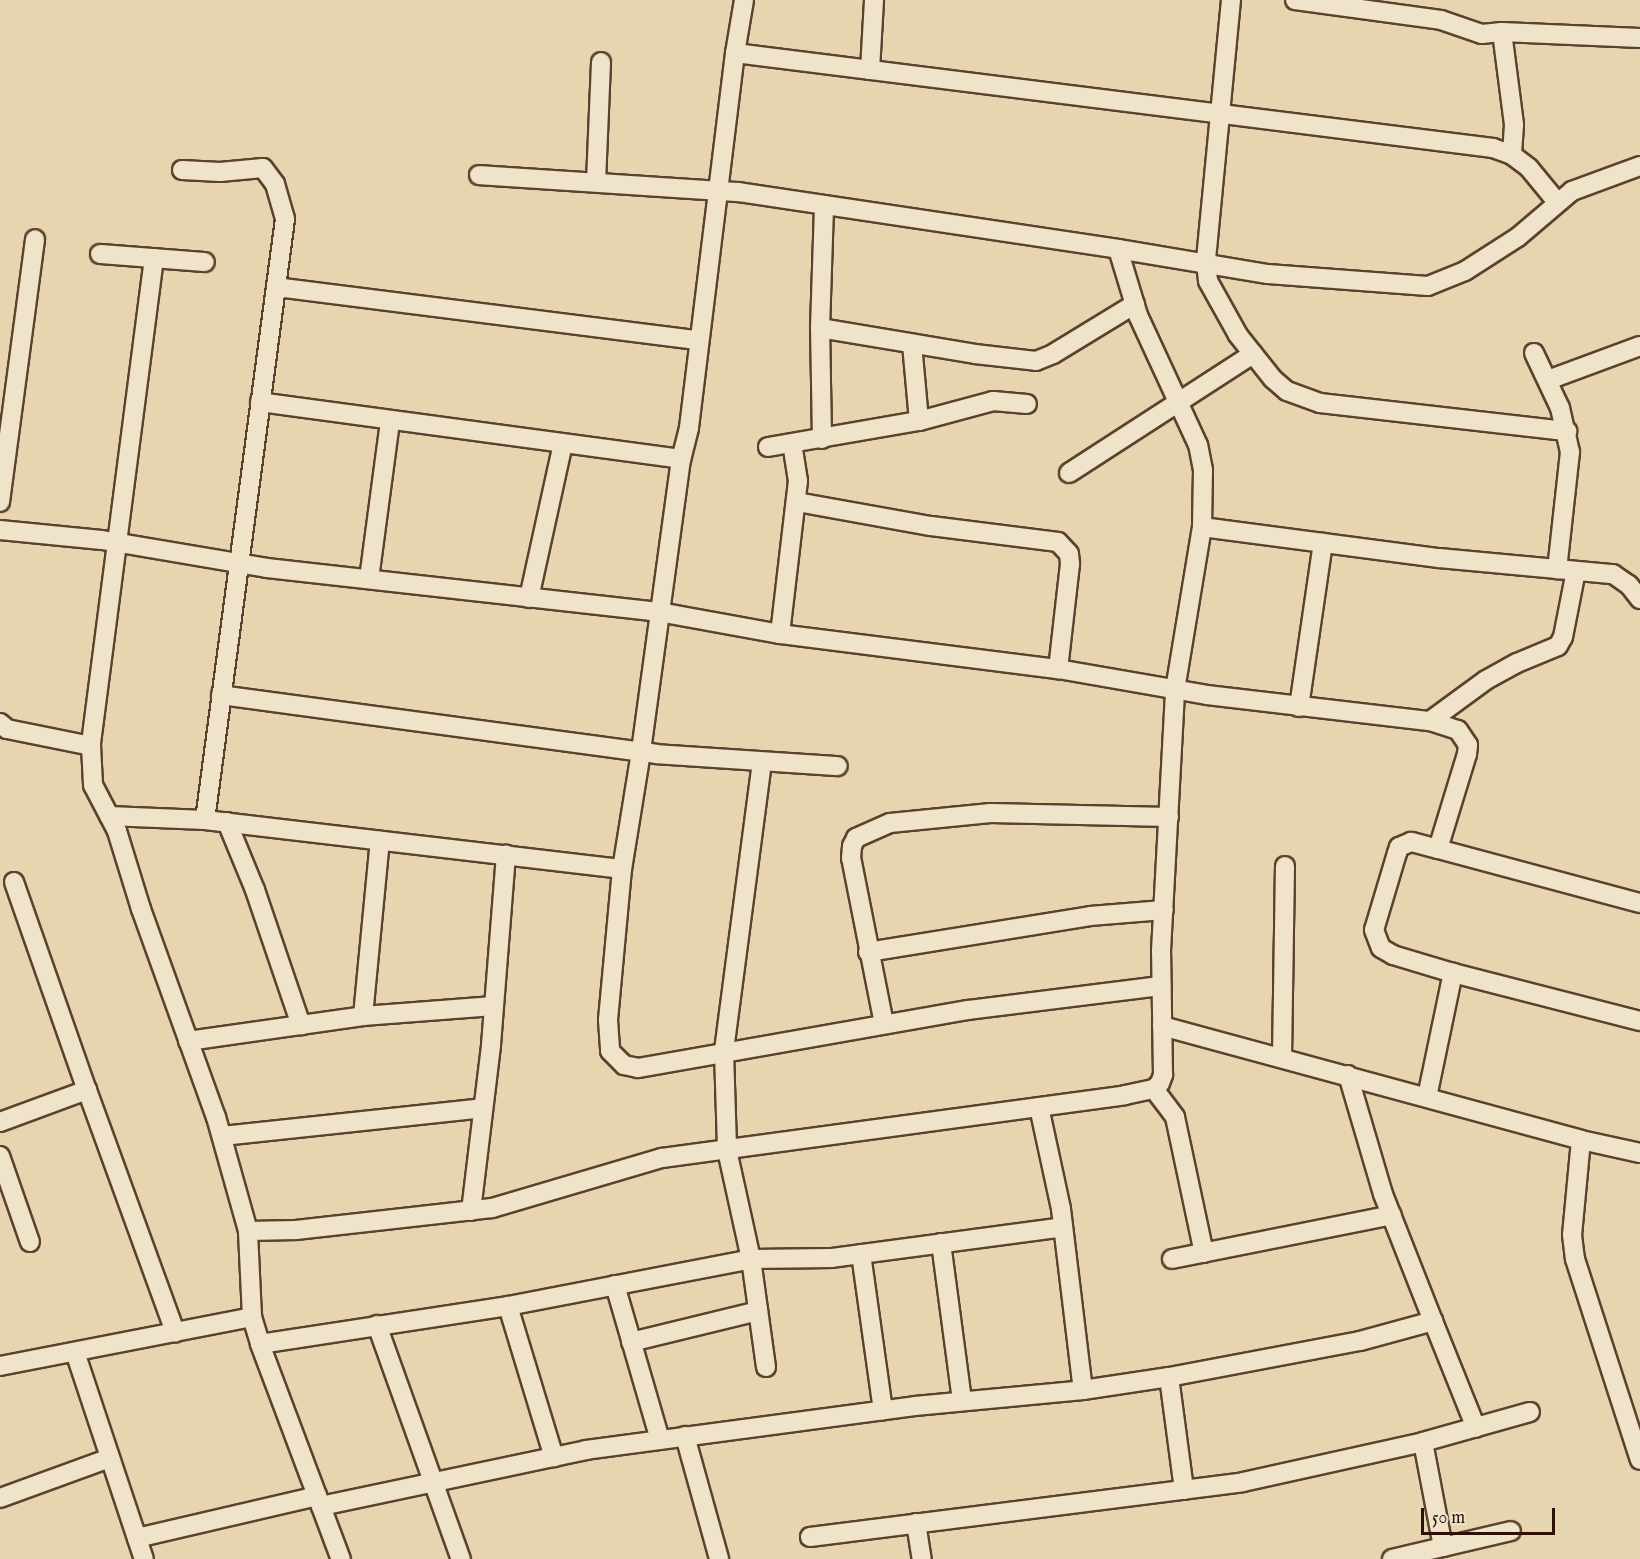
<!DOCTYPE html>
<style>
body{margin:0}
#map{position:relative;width:1640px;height:1559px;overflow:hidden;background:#e6d5ae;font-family:"IM FELL English",serif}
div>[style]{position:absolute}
.roads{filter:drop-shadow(2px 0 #5c412e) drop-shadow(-2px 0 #5c412e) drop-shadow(0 2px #5c412e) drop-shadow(0 -2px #5c412e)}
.minor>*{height:18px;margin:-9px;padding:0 9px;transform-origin:9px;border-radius:9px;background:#efe4ca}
span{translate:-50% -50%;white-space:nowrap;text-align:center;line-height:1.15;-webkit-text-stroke:6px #efe4ca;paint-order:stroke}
.scale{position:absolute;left:1421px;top:1508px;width:134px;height:27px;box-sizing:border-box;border:3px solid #2e1004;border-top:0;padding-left:8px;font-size:18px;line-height:21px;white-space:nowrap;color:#2e1004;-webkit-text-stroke:4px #efe4ca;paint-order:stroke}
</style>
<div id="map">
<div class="roads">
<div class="minor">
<i style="left:744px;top:0;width:54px;rotate:99.6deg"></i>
<i style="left:735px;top:53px;width:378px;rotate:97deg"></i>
<i style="left:689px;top:428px;width:32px;rotate:104deg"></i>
<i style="left:681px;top:459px;width:296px;rotate:97.8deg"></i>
<i style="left:641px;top:752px;width:119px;rotate:99.2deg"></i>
<i style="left:622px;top:869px;width:152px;rotate:95.3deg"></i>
<i style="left:608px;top:1020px;width:31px;rotate:86deg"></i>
<i style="left:610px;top:1051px;width:20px;rotate:45deg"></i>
<i style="left:624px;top:1065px;width:14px;rotate:12deg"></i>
<i style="left:638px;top:1068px;width:335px;rotate:-10deg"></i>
<i style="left:968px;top:1010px;width:195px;rotate:-7.1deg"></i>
<i style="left:1231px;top:0;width:263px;rotate:95.5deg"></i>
<i style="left:1206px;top:262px;width:19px;rotate:84deg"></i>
<i style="left:1208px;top:281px;width:62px;rotate:60.9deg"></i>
<i style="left:1238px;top:335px;width:56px;rotate:51.5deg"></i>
<i style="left:1273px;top:379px;width:18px;rotate:41deg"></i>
<i style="left:1287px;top:391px;width:35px;rotate:20deg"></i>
<i style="left:1320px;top:403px;width:249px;rotate:6.5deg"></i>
<i style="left:1295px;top:0;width:147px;rotate:7.8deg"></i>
<i style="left:1441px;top:20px;width:43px;rotate:18.9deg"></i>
<i style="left:1482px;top:34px;width:20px;rotate:-6deg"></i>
<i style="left:1502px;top:32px;width:138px;rotate:2.5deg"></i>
<i style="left:1502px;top:32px;width:94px;rotate:82.6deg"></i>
<i style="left:1514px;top:125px;width:30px;rotate:94deg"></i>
<i style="left:735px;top:53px;width:764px;rotate:7.14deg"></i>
<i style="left:1493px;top:148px;width:20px;rotate:20deg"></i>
<i style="left:1512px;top:155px;width:21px;rotate:37deg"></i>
<i style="left:1529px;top:168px;width:44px;rotate:50.5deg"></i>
<i style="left:870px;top:70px;width:70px;rotate:-86.7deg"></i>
<i style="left:182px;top:170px;width:38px;rotate:3deg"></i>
<i style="left:220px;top:172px;width:43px;rotate:-5.3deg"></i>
<i style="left:263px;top:168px;width:20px;rotate:53deg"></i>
<i style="left:275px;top:184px;width:36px;rotate:74deg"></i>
<i style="left:285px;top:219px;width:606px;rotate:97.58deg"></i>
<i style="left:479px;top:175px;width:260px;rotate:3.8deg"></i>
<i style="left:738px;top:192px;width:384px;rotate:8.5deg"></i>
<i style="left:596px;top:182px;width:120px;rotate:-87.6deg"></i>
<i style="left:100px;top:254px;width:105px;rotate:4.4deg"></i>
<i style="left:154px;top:258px;width:492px;rotate:97.4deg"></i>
<i style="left:91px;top:746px;width:39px;rotate:87deg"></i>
<i style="left:93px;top:785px;width:52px;rotate:62.4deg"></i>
<i style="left:117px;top:831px;width:82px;rotate:72.9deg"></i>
<i style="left:141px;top:909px;width:221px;rotate:70.2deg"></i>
<i style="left:216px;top:1117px;width:118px;rotate:74.3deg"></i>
<i style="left:276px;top:287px;width:425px;rotate:7.2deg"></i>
<i style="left:820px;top:328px;width:157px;rotate:9.5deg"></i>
<i style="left:975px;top:354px;width:61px;rotate:6.5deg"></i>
<i style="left:1036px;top:361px;width:18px;rotate:-22deg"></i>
<i style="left:1053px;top:354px;width:96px;rotate:-31.4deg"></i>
<i style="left:912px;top:344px;width:77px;rotate:84.8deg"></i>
<i style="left:1534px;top:353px;width:61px;rotate:64.7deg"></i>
<i style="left:1560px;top:408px;width:45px;rotate:77.2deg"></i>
<i style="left:1570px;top:452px;width:118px;rotate:96.3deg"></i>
<i style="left:1548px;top:380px;width:98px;rotate:-20.3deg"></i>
<i style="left:260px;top:402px;width:425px;rotate:7.7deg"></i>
<i style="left:822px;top:439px;width:111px;rotate:-91deg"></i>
<i style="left:820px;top:328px;width:123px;rotate:-88.1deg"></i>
<i style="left:768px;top:447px;width:153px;rotate:-9.8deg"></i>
<i style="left:919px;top:421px;width:77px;rotate:-15.1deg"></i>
<i style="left:993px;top:401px;width:34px;rotate:5deg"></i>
<i style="left:1069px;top:473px;width:219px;rotate:-32.9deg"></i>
<i style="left:0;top:502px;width:265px;rotate:-82.4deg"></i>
<i style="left:797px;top:502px;width:136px;rotate:10.2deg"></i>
<i style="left:931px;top:526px;width:128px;rotate:7.2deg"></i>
<i style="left:1058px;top:542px;width:16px;rotate:47deg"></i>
<i style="left:1069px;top:554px;width:10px;rotate:84deg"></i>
<i style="left:1070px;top:564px;width:106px;rotate:96.5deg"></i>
<i style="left:1202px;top:527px;width:239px;rotate:7.5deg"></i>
<i style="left:1439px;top:558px;width:175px;rotate:5.3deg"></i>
<i style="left:1613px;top:574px;width:19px;rotate:35deg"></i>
<i style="left:1629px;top:585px;width:18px;rotate:52deg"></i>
<i style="left:0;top:530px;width:102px;rotate:5.6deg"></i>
<i style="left:102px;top:540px;width:167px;rotate:9.6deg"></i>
<i style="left:267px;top:568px;width:394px;rotate:6.4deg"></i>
<i style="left:659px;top:612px;width:123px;rotate:10.3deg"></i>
<i style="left:780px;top:634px;width:280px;rotate:7.2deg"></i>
<i style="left:1058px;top:669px;width:151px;rotate:9.9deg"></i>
<i style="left:1207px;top:695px;width:225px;rotate:6.7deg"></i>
<i style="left:1430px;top:721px;width:29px;rotate:18deg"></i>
<i style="left:1458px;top:730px;width:18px;rotate:56deg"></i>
<i style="left:1468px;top:745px;width:9px;rotate:96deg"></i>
<i style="left:1467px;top:754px;width:99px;rotate:107deg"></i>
<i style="left:1438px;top:849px;width:28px;rotate:-165deg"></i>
<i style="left:1411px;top:842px;width:13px;rotate:157deg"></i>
<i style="left:1399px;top:847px;width:6px;rotate:108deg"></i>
<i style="left:1397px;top:853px;width:80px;rotate:106.6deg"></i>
<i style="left:1374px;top:930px;width:19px;rotate:69deg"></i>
<i style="left:1381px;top:948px;width:14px;rotate:30deg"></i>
<i style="left:1393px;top:955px;width:63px;rotate:16.7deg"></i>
<i style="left:1453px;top:973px;width:193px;rotate:14.4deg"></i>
<i style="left:369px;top:579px;width:159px;rotate:-82.4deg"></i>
<i style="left:529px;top:598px;width:158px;rotate:-77.6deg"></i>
<i style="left:780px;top:634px;width:154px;rotate:-83.3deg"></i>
<i style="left:798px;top:481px;width:37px;rotate:-99deg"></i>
<i style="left:221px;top:695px;width:439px;rotate:7.7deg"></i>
<i style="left:656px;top:754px;width:182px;rotate:3.8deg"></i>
<i style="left:1299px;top:707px;width:166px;rotate:-81.7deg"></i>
<i style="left:1430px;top:721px;width:69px;rotate:-36.2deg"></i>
<i style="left:1486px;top:680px;width:35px;rotate:-29deg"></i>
<i style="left:1517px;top:663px;width:44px;rotate:-22.5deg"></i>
<i style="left:1558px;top:646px;width:10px;rotate:-61deg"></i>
<i style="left:1563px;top:637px;width:67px;rotate:-78.9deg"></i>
<i style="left:0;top:723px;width:9px;rotate:41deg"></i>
<i style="left:7px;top:729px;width:86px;rotate:11.4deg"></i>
<i style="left:762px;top:762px;width:292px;rotate:97.5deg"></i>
<i style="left:724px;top:1052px;width:98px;rotate:88.2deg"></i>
<i style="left:727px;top:1150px;width:112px;rotate:77.6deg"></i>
<i style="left:751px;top:1259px;width:109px;rotate:82.1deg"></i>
<i style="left:109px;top:816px;width:96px;rotate:2.4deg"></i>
<i style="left:205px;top:820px;width:420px;rotate:6.7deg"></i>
<i style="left:227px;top:822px;width:74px;rotate:67.6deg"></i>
<i style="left:255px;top:890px;width:143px;rotate:71.2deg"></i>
<i style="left:1438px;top:849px;width:209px;rotate:15deg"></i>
<i style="left:14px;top:882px;width:220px;rotate:70.7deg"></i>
<i style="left:868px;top:952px;width:225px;rotate:-9.2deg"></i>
<i style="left:1090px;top:916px;width:74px;rotate:-4.6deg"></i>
<i style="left:363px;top:1016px;width:176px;rotate:-84.5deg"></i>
<i style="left:884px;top:1024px;width:169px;rotate:-101.2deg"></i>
<i style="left:851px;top:858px;width:12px;rotate:-85deg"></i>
<i style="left:852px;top:846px;width:9px;rotate:-63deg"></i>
<i style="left:856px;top:838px;width:37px;rotate:-24deg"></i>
<i style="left:890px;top:823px;width:101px;rotate:-5.7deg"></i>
<i style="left:991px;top:813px;width:178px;rotate:1.3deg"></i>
<i style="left:1162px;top:1026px;width:434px;rotate:15.2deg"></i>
<i style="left:1581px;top:1140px;width:60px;rotate:12.4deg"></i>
<i style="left:188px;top:1041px;width:177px;rotate:-8.1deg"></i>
<i style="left:363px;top:1016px;width:131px;rotate:-4.4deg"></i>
<i style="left:1282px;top:1057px;width:191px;rotate:-89.1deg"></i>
<i style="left:1154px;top:1089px;width:35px;rotate:53deg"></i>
<i style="left:1175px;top:1117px;width:139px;rotate:78deg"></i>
<i style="left:1427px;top:1097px;width:127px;rotate:-78.2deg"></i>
<i style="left:1039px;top:1107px;width:104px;rotate:77.8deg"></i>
<i style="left:1061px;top:1209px;width:182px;rotate:83.1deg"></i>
<i style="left:0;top:1122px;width:93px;rotate:-20.2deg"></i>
<i style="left:87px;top:1090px;width:258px;rotate:70deg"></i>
<i style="left:222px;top:1136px;width:262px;rotate:-6.1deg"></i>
<i style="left:1581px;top:1140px;width:95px;rotate:95.4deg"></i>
<i style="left:1572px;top:1235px;width:24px;rotate:83deg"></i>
<i style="left:1575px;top:1259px;width:211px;rotate:72.1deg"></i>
<i style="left:0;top:1156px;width:91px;rotate:70.8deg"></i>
<i style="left:471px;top:1211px;width:167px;rotate:-83.1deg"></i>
<i style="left:491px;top:1045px;width:191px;rotate:-85.5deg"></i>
<i style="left:941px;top:1243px;width:159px;rotate:82.4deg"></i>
<i style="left:861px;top:1254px;width:158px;rotate:82deg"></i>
<i style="left:1172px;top:1259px;width:224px;rotate:-11.3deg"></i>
<i style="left:615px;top:1285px;width:161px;rotate:73.8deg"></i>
<i style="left:508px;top:1306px;width:158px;rotate:73.1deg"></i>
<i style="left:252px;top:1317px;width:86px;rotate:-92.7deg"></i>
<i style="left:248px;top:1231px;width:48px;rotate:-1.2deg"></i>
<i style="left:296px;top:1230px;width:197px;rotate:-6.4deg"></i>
<i style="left:492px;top:1208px;width:177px;rotate:-16.4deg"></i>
<i style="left:662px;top:1158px;width:467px;rotate:-7.7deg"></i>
<i style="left:1125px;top:1095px;width:30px;rotate:-12deg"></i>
<i style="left:1154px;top:1089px;width:8px;rotate:-45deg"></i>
<i style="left:1160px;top:1083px;width:9px;rotate:-69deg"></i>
<i style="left:1163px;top:1075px;width:124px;rotate:-90.9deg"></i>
<i style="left:1161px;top:951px;width:261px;rotate:-86.9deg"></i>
<i style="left:1175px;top:690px;width:165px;rotate:-80.6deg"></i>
<i style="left:1202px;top:527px;width:57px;rotate:-89deg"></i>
<i style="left:1203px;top:470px;width:25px;rotate:-101deg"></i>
<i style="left:1198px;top:445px;width:143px;rotate:-114.8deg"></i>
<i style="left:1138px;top:315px;width:69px;rotate:-106.9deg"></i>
<i style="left:1118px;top:249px;width:152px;rotate:9.5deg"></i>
<i style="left:1268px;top:274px;width:160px;rotate:4.3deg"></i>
<i style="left:1428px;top:286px;width:40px;rotate:-22deg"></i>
<i style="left:1465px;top:271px;width:63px;rotate:-32.7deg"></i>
<i style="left:1518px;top:237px;width:71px;rotate:-40.4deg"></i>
<i style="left:1572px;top:191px;width:72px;rotate:-20.2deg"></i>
<i style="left:1433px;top:1321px;width:115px;rotate:68.1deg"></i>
<i style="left:377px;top:1325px;width:249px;rotate:70.3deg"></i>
<i style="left:631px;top:1342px;width:131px;rotate:-13.7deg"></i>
<i style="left:260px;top:1344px;width:251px;rotate:-8.7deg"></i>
<i style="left:508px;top:1306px;width:248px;rotate:-10.9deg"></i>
<i style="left:751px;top:1259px;width:81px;rotate:-0.7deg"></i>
<i style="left:832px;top:1258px;width:233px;rotate:-7.6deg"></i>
<i style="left:75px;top:1352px;width:218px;rotate:71.6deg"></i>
<i style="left:0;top:1366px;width:257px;rotate:-11deg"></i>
<i style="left:252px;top:1317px;width:28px;rotate:73deg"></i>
<i style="left:260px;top:1344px;width:230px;rotate:69.4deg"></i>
<i style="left:1169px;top:1377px;width:114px;rotate:82.4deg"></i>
<i style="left:685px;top:1436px;width:128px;rotate:74.5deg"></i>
<i style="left:1423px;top:1442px;width:107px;rotate:79.2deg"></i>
<i style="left:0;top:1498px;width:117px;rotate:-20deg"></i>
<i style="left:321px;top:1506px;width:271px;rotate:-11.9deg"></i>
<i style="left:586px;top:1450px;width:332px;rotate:-7.6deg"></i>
<i style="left:915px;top:1406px;width:169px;rotate:-5.4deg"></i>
<i style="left:1083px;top:1390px;width:87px;rotate:-8.6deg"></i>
<i style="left:1169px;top:1377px;width:194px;rotate:-10.7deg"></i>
<i style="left:1360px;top:1341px;width:76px;rotate:-15.3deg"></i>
<i style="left:1433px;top:1321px;width:136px;rotate:-111.5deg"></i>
<i style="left:1383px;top:1194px;width:124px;rotate:-106.4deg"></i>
<i style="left:916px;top:1523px;width:36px;rotate:81deg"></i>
<i style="left:810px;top:1537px;width:436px;rotate:-7.2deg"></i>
<i style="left:1243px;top:1482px;width:184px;rotate:-12.5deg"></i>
<i style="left:1423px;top:1442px;width:111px;rotate:-15.7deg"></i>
<i style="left:137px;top:1538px;width:185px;rotate:-13.1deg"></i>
<i style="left:1392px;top:1559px;width:122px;rotate:-13.2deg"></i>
</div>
</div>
<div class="scale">50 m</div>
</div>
